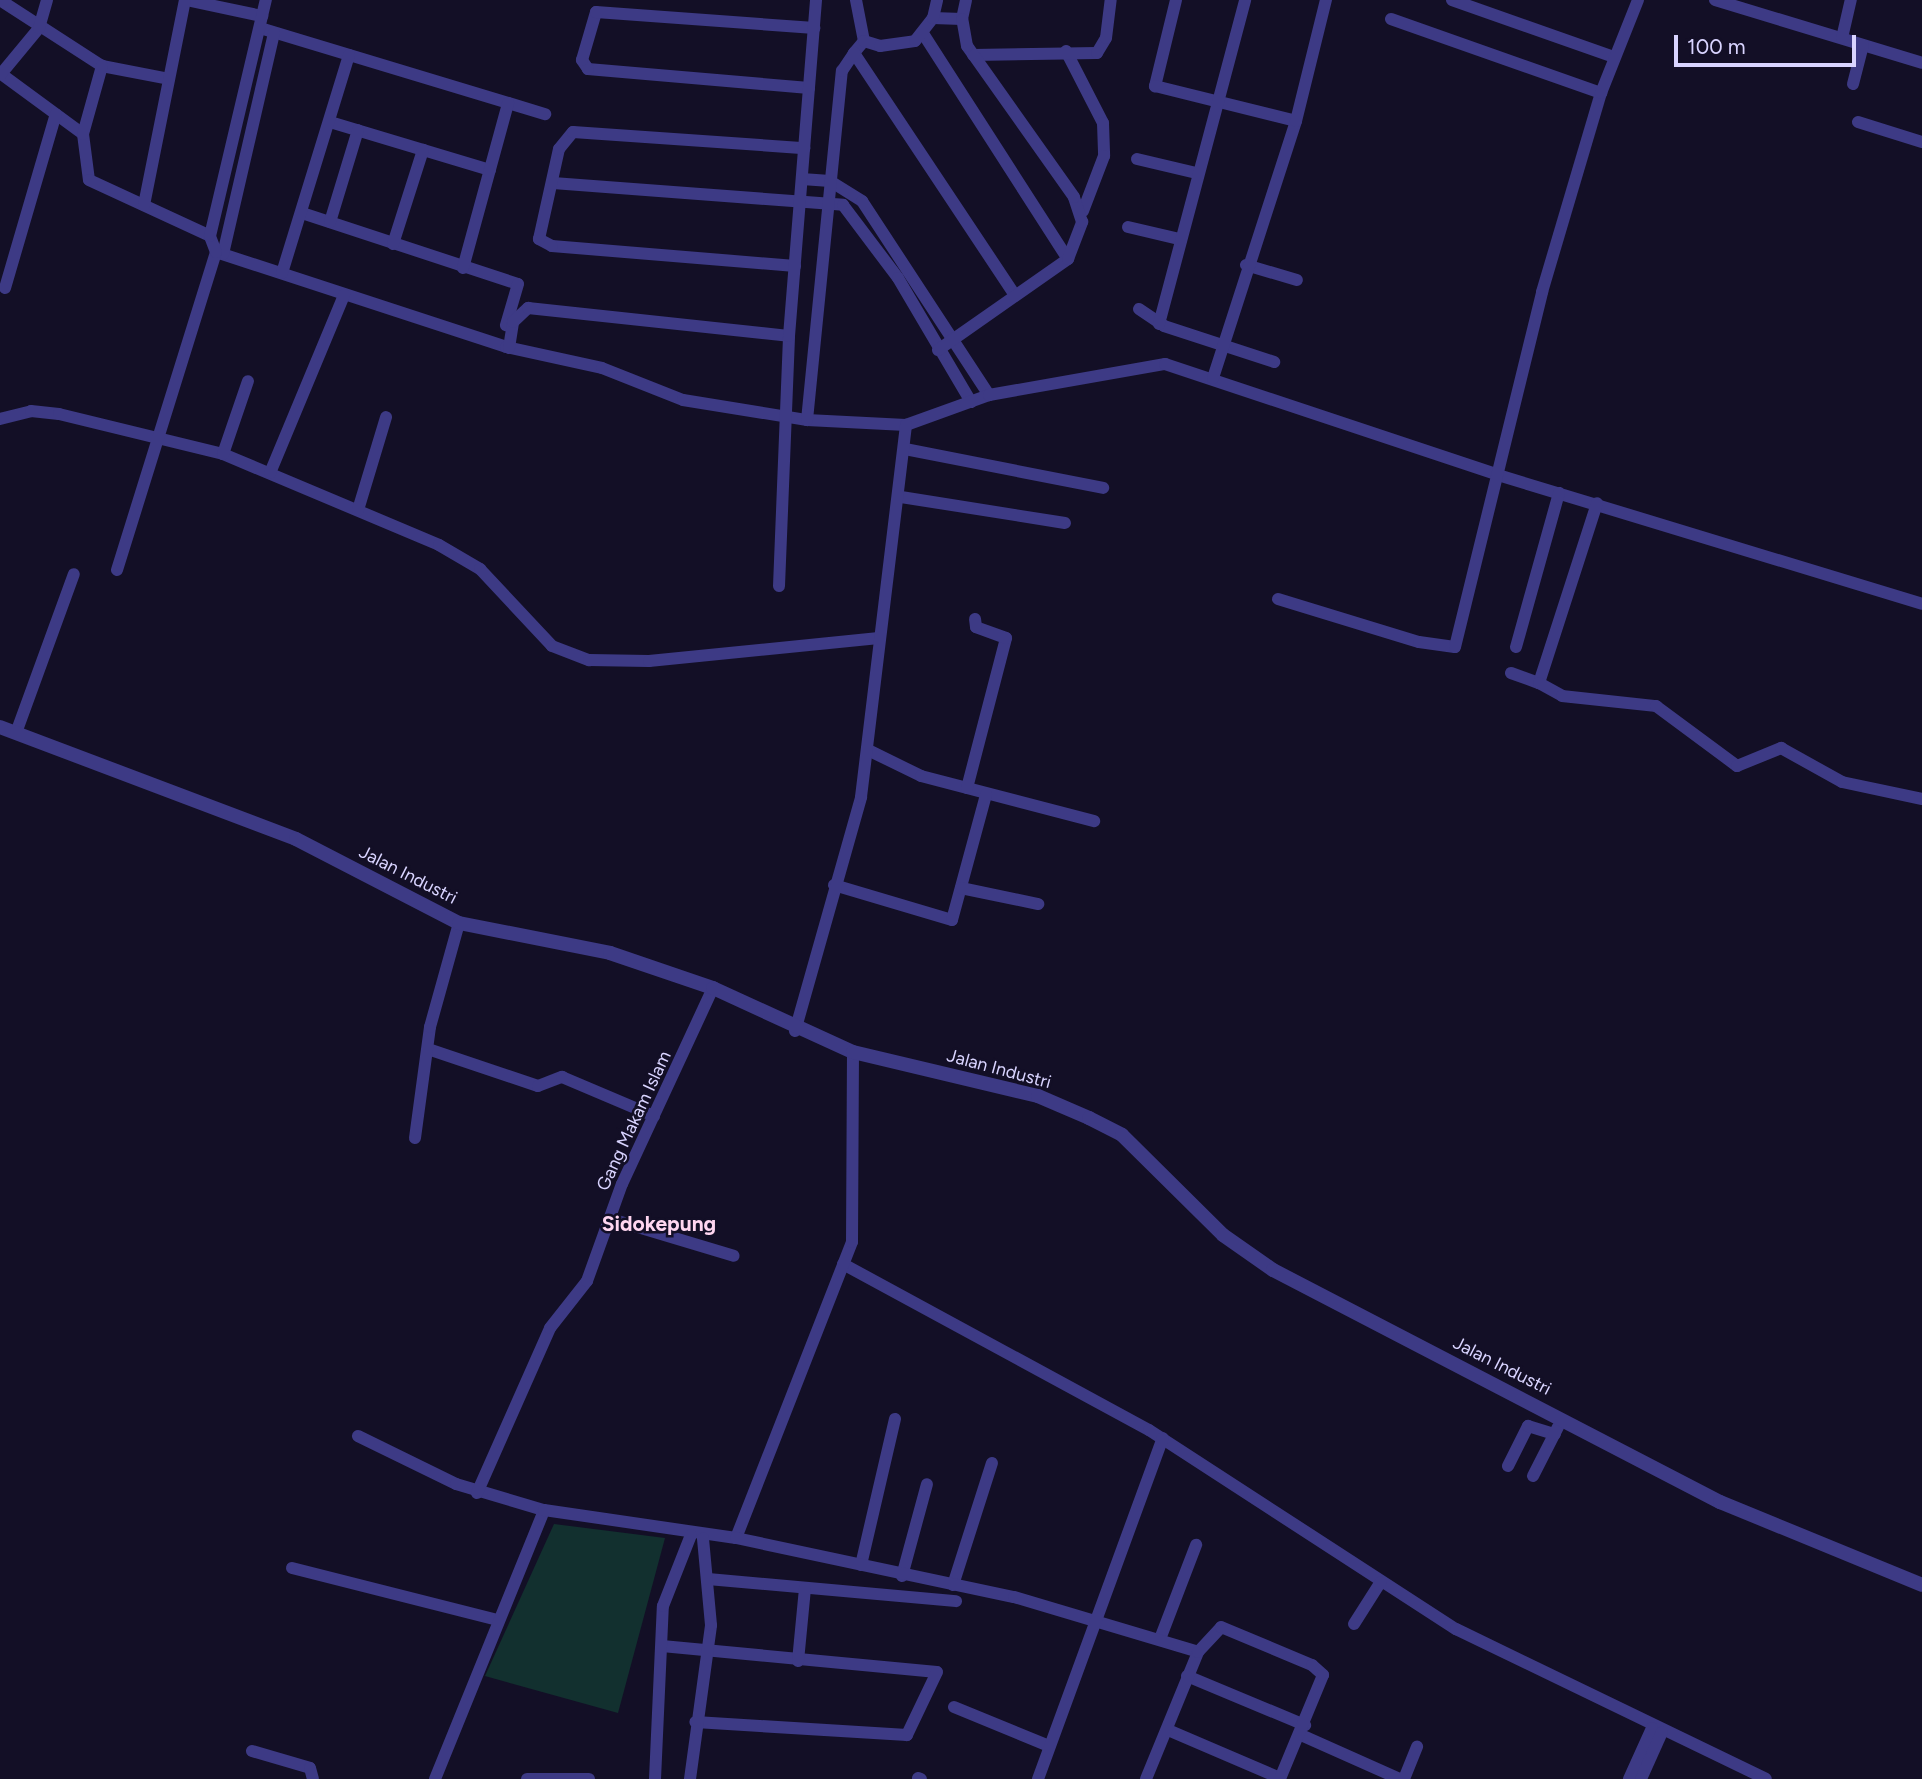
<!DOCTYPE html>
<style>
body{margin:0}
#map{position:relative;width:1922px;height:1779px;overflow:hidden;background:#130f26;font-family:Figtree,sans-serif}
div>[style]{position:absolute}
.green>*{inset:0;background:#12302f}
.minor>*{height:12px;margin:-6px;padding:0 6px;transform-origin:6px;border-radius:6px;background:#3d3a85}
.tertiary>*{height:14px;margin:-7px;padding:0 7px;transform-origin:7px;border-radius:7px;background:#3d3a85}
span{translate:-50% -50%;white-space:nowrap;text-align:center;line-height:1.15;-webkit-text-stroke:5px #130f26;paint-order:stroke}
.street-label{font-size:18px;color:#d9d4ff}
.quarter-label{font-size:21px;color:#ffd6f0;font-weight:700}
.scale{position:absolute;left:1674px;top:35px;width:182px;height:32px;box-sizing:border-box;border:4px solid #d9d4ff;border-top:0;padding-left:9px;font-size:21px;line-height:24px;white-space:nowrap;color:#d9d4ff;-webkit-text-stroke:5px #130f26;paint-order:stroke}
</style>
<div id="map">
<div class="green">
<i style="clip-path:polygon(554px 1524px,665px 1538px,618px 1713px,485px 1676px)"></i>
</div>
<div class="minor">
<i style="left:0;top:0;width:121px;rotate:32.9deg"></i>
<i style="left:102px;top:66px;width:68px;rotate:11deg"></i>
<i style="left:186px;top:0;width:78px;rotate:11.9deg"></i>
<i style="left:856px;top:0;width:42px;rotate:79deg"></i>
<i style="left:864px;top:41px;width:16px;rotate:130deg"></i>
<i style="left:854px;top:53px;width:291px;rotate:56.4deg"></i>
<i style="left:1176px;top:0;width:89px;rotate:103.7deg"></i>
<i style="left:1155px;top:86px;width:145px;rotate:13.9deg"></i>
<i style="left:1452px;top:0;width:172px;rotate:19.4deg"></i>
<i style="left:1715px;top:0;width:216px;rotate:16.9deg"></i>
<i style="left:933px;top:18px;width:29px;rotate:2deg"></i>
<i style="left:962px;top:19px;width:19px;rotate:-78deg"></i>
<i style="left:1391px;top:19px;width:223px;rotate:19.4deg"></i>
<i style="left:260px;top:28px;width:298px;rotate:16.8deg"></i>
<i style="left:924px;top:35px;width:266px;rotate:57.3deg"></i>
<i style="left:1842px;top:38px;width:39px;rotate:-77deg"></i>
<i style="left:864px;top:41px;width:17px;rotate:17deg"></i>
<i style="left:880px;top:46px;width:35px;rotate:-8deg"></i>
<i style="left:915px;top:41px;width:29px;rotate:-52deg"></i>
<i style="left:933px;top:18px;width:18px;rotate:-77deg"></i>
<i style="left:1066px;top:51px;width:81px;rotate:62.8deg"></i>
<i style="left:1103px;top:123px;width:33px;rotate:88deg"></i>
<i style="left:1104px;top:156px;width:59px;rotate:110.9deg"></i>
<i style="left:973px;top:55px;width:124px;rotate:-0.9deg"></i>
<i style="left:1097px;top:53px;width:17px;rotate:-59deg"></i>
<i style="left:1106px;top:38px;width:38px;rotate:-83deg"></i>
<i style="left:0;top:73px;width:103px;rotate:36.3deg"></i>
<i style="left:83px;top:134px;width:46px;rotate:82.6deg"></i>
<i style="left:89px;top:180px;width:133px;rotate:24.8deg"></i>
<i style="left:1px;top:74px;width:60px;rotate:-50.4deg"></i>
<i style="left:39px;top:28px;width:29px;rotate:-74deg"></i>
<i style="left:1853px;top:84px;width:40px;rotate:-75.6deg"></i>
<i style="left:809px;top:88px;width:222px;rotate:-175.1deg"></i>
<i style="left:588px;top:69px;width:11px;rotate:-124deg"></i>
<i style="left:582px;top:60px;width:50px;rotate:-73.7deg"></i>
<i style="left:596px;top:12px;width:219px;rotate:4.2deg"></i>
<i style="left:330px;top:122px;width:167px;rotate:16.7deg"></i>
<i style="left:1858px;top:122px;width:67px;rotate:17.4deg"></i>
<i style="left:83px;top:134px;width:71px;rotate:-74.4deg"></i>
<i style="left:1137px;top:159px;width:61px;rotate:13.3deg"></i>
<i style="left:802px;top:179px;width:28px;rotate:4deg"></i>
<i style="left:830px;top:181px;width:38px;rotate:32deg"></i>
<i style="left:862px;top:201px;width:232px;rotate:56.8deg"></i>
<i style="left:553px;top:183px;width:291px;rotate:4.3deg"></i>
<i style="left:843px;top:205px;width:91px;rotate:53deg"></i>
<i style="left:898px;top:278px;width:144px;rotate:59.5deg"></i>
<i style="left:144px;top:205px;width:209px;rotate:-78.7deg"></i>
<i style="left:302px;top:213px;width:227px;rotate:18.2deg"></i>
<i style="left:518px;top:284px;width:43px;rotate:106.3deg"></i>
<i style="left:330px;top:222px;width:96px;rotate:-73.1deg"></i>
<i style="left:1128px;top:227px;width:52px;rotate:13.2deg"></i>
<i style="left:393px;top:244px;width:99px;rotate:-72.3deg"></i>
<i style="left:216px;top:252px;width:305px;rotate:18.1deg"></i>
<i style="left:506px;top:347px;width:98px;rotate:12.3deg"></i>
<i style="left:602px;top:368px;width:87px;rotate:21.6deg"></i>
<i style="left:683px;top:400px;width:126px;rotate:9.2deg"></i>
<i style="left:807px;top:420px;width:99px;rotate:2.9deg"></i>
<i style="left:906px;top:425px;width:88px;rotate:-19.9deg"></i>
<i style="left:989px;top:395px;width:179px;rotate:-10deg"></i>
<i style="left:1165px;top:364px;width:351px;rotate:18.4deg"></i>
<i style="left:1498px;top:475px;width:443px;rotate:16.9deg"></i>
<i style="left:223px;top:254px;width:227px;rotate:-77deg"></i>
<i style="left:1246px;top:265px;width:53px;rotate:16.4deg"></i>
<i style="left:795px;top:266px;width:244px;rotate:-175.3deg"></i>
<i style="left:552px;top:246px;width:15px;rotate:-152deg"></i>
<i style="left:539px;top:239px;width:92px;rotate:-77.5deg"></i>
<i style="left:559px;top:149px;width:22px;rotate:-51deg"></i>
<i style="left:573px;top:132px;width:232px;rotate:4deg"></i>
<i style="left:463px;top:268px;width:171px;rotate:-74.7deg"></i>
<i style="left:282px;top:273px;width:228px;rotate:-72.9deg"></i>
<i style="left:5px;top:288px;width:181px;rotate:-73.7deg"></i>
<i style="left:1139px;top:309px;width:30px;rotate:34deg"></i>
<i style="left:1164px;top:326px;width:116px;rotate:18.1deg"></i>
<i style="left:1159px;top:324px;width:335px;rotate:-75.1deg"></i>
<i style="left:509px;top:348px;width:26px;rotate:-81deg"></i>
<i style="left:513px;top:322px;width:21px;rotate:-43deg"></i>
<i style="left:528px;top:308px;width:262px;rotate:6.1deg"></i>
<i style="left:938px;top:350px;width:159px;rotate:-35deg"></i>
<i style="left:1068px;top:259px;width:40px;rotate:-69deg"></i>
<i style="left:1082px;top:222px;width:26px;rotate:-108deg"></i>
<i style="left:1074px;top:197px;width:185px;rotate:-125.3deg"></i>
<i style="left:967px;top:46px;width:27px;rotate:-100deg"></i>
<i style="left:1213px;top:378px;width:270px;rotate:-72.1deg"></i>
<i style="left:1296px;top:121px;width:125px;rotate:-76.1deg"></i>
<i style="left:0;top:419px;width:32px;rotate:-14deg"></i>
<i style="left:31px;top:411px;width:28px;rotate:6deg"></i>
<i style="left:59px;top:414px;width:169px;rotate:13.7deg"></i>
<i style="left:223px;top:454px;width:234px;rotate:22.8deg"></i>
<i style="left:439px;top:545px;width:48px;rotate:30.3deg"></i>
<i style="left:480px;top:569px;width:105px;rotate:46.9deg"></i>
<i style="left:552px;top:646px;width:40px;rotate:21deg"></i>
<i style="left:589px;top:660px;width:60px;rotate:1deg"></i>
<i style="left:649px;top:661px;width:231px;rotate:-5.7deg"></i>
<i style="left:807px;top:420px;width:351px;rotate:-84.3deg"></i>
<i style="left:842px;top:71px;width:22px;rotate:-56deg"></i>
<i style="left:905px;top:449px;width:202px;rotate:11.1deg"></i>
<i style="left:223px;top:454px;width:77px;rotate:-71.1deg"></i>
<i style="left:270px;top:473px;width:193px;rotate:-67.4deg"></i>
<i style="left:901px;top:497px;width:166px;rotate:9deg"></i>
<i style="left:358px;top:510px;width:97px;rotate:-73.2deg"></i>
<i style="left:117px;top:570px;width:333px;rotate:-72.7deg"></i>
<i style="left:216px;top:252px;width:17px;rotate:-111deg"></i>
<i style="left:210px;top:236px;width:243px;rotate:-76.7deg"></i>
<i style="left:779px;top:586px;width:250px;rotate:-87.7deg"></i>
<i style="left:789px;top:336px;width:337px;rotate:-85.4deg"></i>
<i style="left:1278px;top:599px;width:147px;rotate:17deg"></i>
<i style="left:1419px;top:642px;width:36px;rotate:8deg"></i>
<i style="left:1455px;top:647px;width:366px;rotate:-76.2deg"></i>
<i style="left:1542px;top:292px;width:208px;rotate:-73.5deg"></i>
<i style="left:1601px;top:93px;width:100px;rotate:-68.3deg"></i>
<i style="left:1516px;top:647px;width:160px;rotate:-74.4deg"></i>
<i style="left:1511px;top:673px;width:30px;rotate:20deg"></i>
<i style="left:1539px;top:683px;width:189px;rotate:-72.1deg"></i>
<i style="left:1539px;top:683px;width:26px;rotate:29deg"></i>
<i style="left:1562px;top:696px;width:95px;rotate:6.1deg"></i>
<i style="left:1656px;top:706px;width:101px;rotate:36.5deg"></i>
<i style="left:1737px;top:766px;width:48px;rotate:-22.2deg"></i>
<i style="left:1781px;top:748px;width:70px;rotate:29.1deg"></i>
<i style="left:1842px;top:782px;width:82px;rotate:12deg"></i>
<i style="left:16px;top:733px;width:169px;rotate:-70deg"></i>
<i style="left:868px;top:750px;width:59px;rotate:26.1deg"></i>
<i style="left:921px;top:776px;width:179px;rotate:14.6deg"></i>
<i style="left:967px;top:788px;width:155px;rotate:-75.4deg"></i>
<i style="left:1006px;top:638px;width:32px;rotate:-160deg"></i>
<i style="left:976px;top:627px;width:8px;rotate:-97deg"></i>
<i style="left:834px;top:885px;width:123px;rotate:16.5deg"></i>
<i style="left:952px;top:920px;width:130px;rotate:-74.8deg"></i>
<i style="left:961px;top:888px;width:79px;rotate:11.7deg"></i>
<i style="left:795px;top:1031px;width:243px;rotate:-74.2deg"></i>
<i style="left:861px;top:797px;width:375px;rotate:-83.1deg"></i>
<i style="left:428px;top:1049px;width:116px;rotate:18.6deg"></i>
<i style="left:538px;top:1086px;width:26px;rotate:-21deg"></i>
<i style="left:562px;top:1077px;width:100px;rotate:23deg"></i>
<i style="left:415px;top:1138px;width:112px;rotate:-82.3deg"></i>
<i style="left:430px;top:1027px;width:108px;rotate:-74.4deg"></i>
<i style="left:611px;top:1219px;width:128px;rotate:16.7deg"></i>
<i style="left:843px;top:1264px;width:348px;rotate:28.5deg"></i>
<i style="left:1149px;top:1430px;width:366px;rotate:33deg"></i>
<i style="left:1456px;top:1629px;width:344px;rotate:25.8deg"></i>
<i style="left:358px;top:1436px;width:109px;rotate:26.1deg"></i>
<i style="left:456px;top:1484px;width:92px;rotate:16.5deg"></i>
<i style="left:1508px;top:1466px;width:45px;rotate:-63.4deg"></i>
<i style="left:1528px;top:1426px;width:28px;rotate:17deg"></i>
<i style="left:1533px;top:1476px;width:55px;rotate:-63deg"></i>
<i style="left:477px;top:1493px;width:180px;rotate:-66.1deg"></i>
<i style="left:550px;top:1328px;width:60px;rotate:-51.8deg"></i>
<i style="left:587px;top:1281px;width:103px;rotate:-70.2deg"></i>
<i style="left:622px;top:1184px;width:216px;rotate:-65.1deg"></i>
<i style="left:736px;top:1538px;width:318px;rotate:-68.6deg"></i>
<i style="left:852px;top:1242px;width:190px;rotate:-89.7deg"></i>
<i style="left:861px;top:1565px;width:150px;rotate:-76.9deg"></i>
<i style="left:292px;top:1568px;width:211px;rotate:14.2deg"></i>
<i style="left:902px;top:1576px;width:95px;rotate:-74.8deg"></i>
<i style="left:708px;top:1579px;width:249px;rotate:5.1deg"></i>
<i style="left:953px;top:1585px;width:128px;rotate:-72.3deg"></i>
<i style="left:1354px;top:1624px;width:49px;rotate:-57.6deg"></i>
<i style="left:1160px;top:1639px;width:101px;rotate:-69deg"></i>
<i style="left:662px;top:1646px;width:276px;rotate:5.4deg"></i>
<i style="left:937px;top:1672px;width:70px;rotate:115.5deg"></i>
<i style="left:907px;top:1735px;width:212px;rotate:-176.5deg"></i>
<i style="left:798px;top:1661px;width:73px;rotate:-84.5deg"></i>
<i style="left:1187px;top:1676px;width:128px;rotate:22.6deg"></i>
<i style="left:954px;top:1707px;width:103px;rotate:22.3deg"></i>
<i style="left:1168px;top:1730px;width:122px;rotate:23.2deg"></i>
<i style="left:1301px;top:1735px;width:108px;rotate:24deg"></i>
<i style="left:252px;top:1751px;width:60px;rotate:16.3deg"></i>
<i style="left:310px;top:1768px;width:11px;rotate:75deg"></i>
<i style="left:918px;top:1778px;width:3px;rotate:18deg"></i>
<i style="left:435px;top:1779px;width:290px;rotate:-67.9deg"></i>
<i style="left:544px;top:1510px;width:194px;rotate:8.3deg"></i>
<i style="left:736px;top:1538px;width:284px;rotate:12deg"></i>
<i style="left:1014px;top:1597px;width:192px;rotate:16.6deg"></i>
<i style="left:527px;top:1779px;width:62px"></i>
<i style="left:655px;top:1779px;width:173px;rotate:-87.4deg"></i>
<i style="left:663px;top:1606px;width:76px;rotate:-68.5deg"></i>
<i style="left:690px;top:1779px;width:155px;rotate:-82.2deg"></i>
<i style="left:711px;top:1625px;width:87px;rotate:-95.3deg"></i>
<i style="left:1038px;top:1779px;width:363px;rotate:-69.9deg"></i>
<i style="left:1146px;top:1779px;width:137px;rotate:-67.7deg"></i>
<i style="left:1198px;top:1652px;width:34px;rotate:-47deg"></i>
<i style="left:1221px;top:1627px;width:99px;rotate:22.7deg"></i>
<i style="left:1312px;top:1665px;width:15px;rotate:42deg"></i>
<i style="left:1323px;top:1675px;width:113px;rotate:112.5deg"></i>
<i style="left:1404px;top:1779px;width:35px;rotate:-68deg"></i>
<i style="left:1629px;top:1779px;width:56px;rotate:-65.7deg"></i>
<i style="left:1641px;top:1779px;width:51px;rotate:-65.9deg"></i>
</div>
<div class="tertiary">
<i style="left:0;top:727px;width:316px;rotate:20.7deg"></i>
<i style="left:296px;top:839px;width:183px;rotate:27.3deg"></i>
<i style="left:459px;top:923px;width:154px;rotate:11.2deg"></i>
<i style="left:610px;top:953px;width:109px;rotate:18.8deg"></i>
<i style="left:713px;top:988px;width:154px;rotate:24.6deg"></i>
<i style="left:853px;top:1052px;width:190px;rotate:13.4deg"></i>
<i style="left:1038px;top:1096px;width:56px;rotate:23.3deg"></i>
<i style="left:1089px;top:1118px;width:37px;rotate:27deg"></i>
<i style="left:1122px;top:1135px;width:142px;rotate:44.7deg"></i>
<i style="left:1223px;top:1235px;width:61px;rotate:35deg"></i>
<i style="left:1273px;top:1270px;width:504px;rotate:27.43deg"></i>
<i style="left:1720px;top:1502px;width:218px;rotate:22.3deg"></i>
</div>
<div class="street-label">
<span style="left:408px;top:875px;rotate:27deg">Jalan Industri</span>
<span style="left:999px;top:1069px;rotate:15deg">Jalan Industri</span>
<span style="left:634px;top:1121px;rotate:-65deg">Gang Makam Islam</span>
<span style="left:1502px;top:1366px;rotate:27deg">Jalan Industri</span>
</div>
<div class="quarter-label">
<span style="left:659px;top:1224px">Sidokepung</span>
</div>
<div class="scale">100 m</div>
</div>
